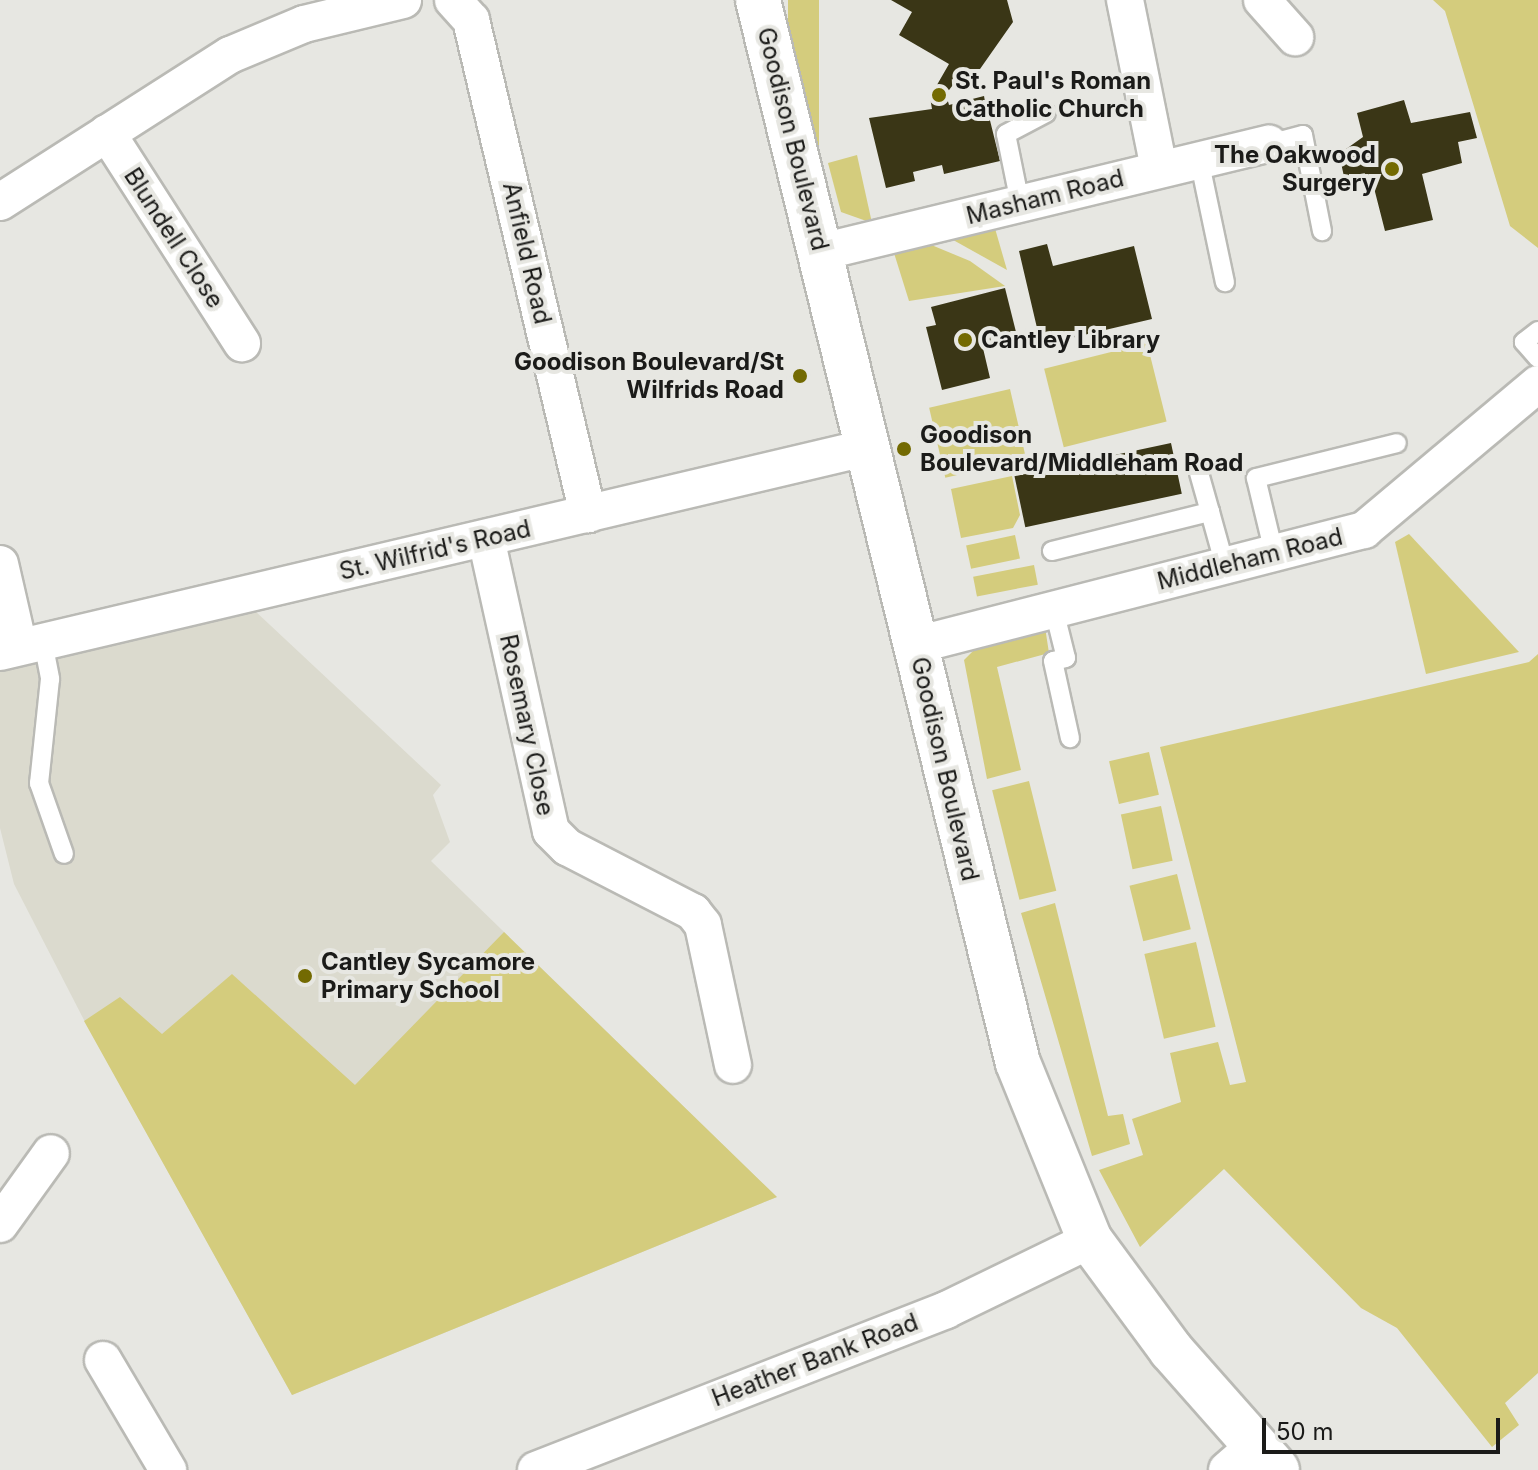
<!DOCTYPE html>
<style>
body{margin:0}
#map{position:relative;width:1538px;height:1470px;overflow:hidden;background:#e7e7e2;font-family:Inter,sans-serif}
div>[style]{position:absolute}
.built>*{inset:0;background:#dbdace}
.green>*{inset:0;background:#d4cc7d;transform-origin:0 0}
.building>*{inset:0;background:#3a3616;transform-origin:0 0}
.roads{filter:drop-shadow(2px 0 #babab5) drop-shadow(-2px 0 #babab5) drop-shadow(0 2px #babab5) drop-shadow(0 -2px #babab5)}
.lane>*{height:18px;margin:-9px;padding:0 9px;transform-origin:9px;border-radius:9px;background:#fff}
.street>*{height:36px;margin:-18px;padding:0 18px;transform-origin:18px;border-radius:18px;background:#fff}
.secondary>*{height:44px;margin:-22px;padding:0 22px;transform-origin:22px;border-radius:22px;background:#fff}
.dots>*{width:22px;height:22px;translate:-50% -50%;box-sizing:border-box;border:4px solid #e7e7e2;border-radius:50%}
span{translate:-50% -50%;white-space:nowrap;text-align:center;line-height:1.15;-webkit-text-stroke:8px #e7e7e2;paint-order:stroke}
.poi-label{font-size:24px;color:#1b1b19;font-weight:700}
.left{translate:0 -50%;text-align:left}
.right{translate:-100% -50%;text-align:right}
.street-label{font-size:24px;color:#1b1b19}
.scale{position:absolute;left:1262px;top:1418px;width:238px;height:36px;box-sizing:border-box;border:4px solid #1b1b19;border-top:0;padding-left:10px;font-size:24px;line-height:28px;white-space:nowrap;color:#1b1b19;-webkit-text-stroke:6px #e7e7e2;paint-order:stroke}
</style>
<div id="map">
<div class="built">
<i style="clip-path:polygon(254px 610px,441px 785px,433px 795px,450px 842px,431px 861px,777px 1197px,292px 1395px,84px 1020px,14px 884px,0 828px,0 670px)"></i>
</div>
<div class="green">
<i style="left:788px;top:0;width:31px;height:158px"></i>
<i style="clip-path:polygon(1433px 0,1538px 0,1538px 248px,1510px 226px,1445px 11px)"></i>
<i style="clip-path:polygon(857px 155px,872px 223px,841px 212px,828px 163px)"></i>
<i style="clip-path:polygon(994px 225px,1007px 270px,946px 236px)"></i>
<i style="clip-path:polygon(929px 244px,970px 261px,1005px 286px,909px 301px,894px 253px)"></i>
<i style="left:1147px;top:343px;width:81px;height:106px;rotate:76deg"></i>
<i style="left:1010px;top:389px;width:72px;height:83px;rotate:77deg"></i>
<i style="clip-path:polygon(1012px 476px,1020px 515px,1013px 528px,961px 538px,951px 489px)"></i>
<i style="clip-path:polygon(1409px 534px,1519px 652px,1426px 674px,1395px 542px)"></i>
<i style="left:1015px;top:535px;width:24px;height:50px;rotate:78deg"></i>
<i style="left:1034px;top:565px;width:20px;height:62px;rotate:79deg"></i>
<i style="clip-path:polygon(1045px 627px,1049px 653px,997px 667px,1021px 770px,987px 779px,964px 660px,978px 646px)"></i>
<i style="clip-path:polygon(1538px 654px,1538px 1373px,1505px 1403px,1519px 1425px,1492px 1447px,1397px 1328px,1361px 1308px,1224px 1169px,1140px 1247px,1099px 1170px,1143px 1155px,1132px 1119px,1181px 1102px,1170px 1053px,1218px 1042px,1230px 1085px,1246px 1082px,1160px 747px,1529px 662px)"></i>
<i style="left:1149px;top:752px;width:44px;height:41px;rotate:77deg"></i>
<i style="left:1029px;top:781px;width:113px;height:38px;rotate:76deg"></i>
<i style="left:1161px;top:806px;width:56px;height:41px;rotate:78deg"></i>
<i style="left:1177px;top:874px;width:57px;height:49px;rotate:76deg"></i>
<i style="clip-path:polygon(1055px 903px,1108px 1116px,1123px 1114px,1130px 1144px,1092px 1156px,1021px 913px)"></i>
<i style="clip-path:polygon(504px 932px,777px 1197px,292px 1395px,84px 1021px,120px 997px,162px 1034px,232px 974px,355px 1085px)"></i>
<i style="left:1196px;top:942px;width:87px;height:53px;rotate:77deg"></i>
</div>
<div class="building">
<i style="clip-path:polygon(891px 0,1007px 0,1013px 22px,973px 79px,959px 77px,946px 94px,949px 105px,984px 96px,1000px 161px,944px 174px,942px 165px,913px 172px,915px 181px,886px 188px,869px 118px,932px 109px,930px 97px,949px 64px,899px 35px,912px 12px)"></i>
<i style="clip-path:polygon(1404px 100px,1411px 123px,1470px 112px,1477px 138px,1458px 142px,1462px 163px,1422px 174px,1433px 220px,1385px 231px,1373px 184px,1345px 181px,1339px 154px,1363px 137px,1357px 113px)"></i>
<i style="clip-path:polygon(1047px 244px,1053px 266px,1134px 246px,1152px 319px,1041px 345px,1019px 251px)"></i>
<i style="clip-path:polygon(1005px 288px,1017px 336px,982px 344px,990px 378px,942px 390px,926px 327px,936px 325px,931px 307px)"></i>
<i style="left:1171px;top:443px;width:52px;height:160px;rotate:78deg"></i>
</div>
<div class="roads">
<div class="lane">
<i style="left:1269px;top:144px;width:35px;rotate:-15deg"></i>
<i style="left:1303px;top:135px;width:98px;rotate:78.8deg"></i>
<i style="left:1199px;top:159px;width:126px;rotate:78.1deg"></i>
<i style="left:1020px;top:203px;width:70px;rotate:-101.5deg"></i>
<i style="left:1006px;top:134px;width:45px;rotate:-27.7deg"></i>
<i style="left:1538px;top:331px;width:18px;rotate:142deg"></i>
<i style="left:1524px;top:342px;width:21px;rotate:49deg"></i>
<i style="left:1199px;top:473px;width:41px;rotate:74.2deg"></i>
<i style="left:1052px;top:551px;width:163px;rotate:-13.9deg"></i>
<i style="left:1210px;top:512px;width:56px;rotate:74.5deg"></i>
<i style="left:1274px;top:553px;width:77px;rotate:-103.5deg"></i>
<i style="left:1256px;top:478px;width:145px;rotate:-13.9deg"></i>
<i style="left:1054px;top:610px;width:49px;rotate:76deg"></i>
<i style="left:1066px;top:658px;width:13px;rotate:167deg"></i>
<i style="left:1053px;top:661px;width:79px;rotate:77.6deg"></i>
<i style="left:43px;top:642px;width:38px;rotate:79deg"></i>
<i style="left:50px;top:679px;width:105px;rotate:96deg"></i>
<i style="left:39px;top:783px;width:75px;rotate:70.6deg"></i>
</div>
<div class="street">
<i style="left:453px;top:0;width:27px;rotate:48deg"></i>
<i style="left:471px;top:20px;width:508px;rotate:76.68deg"></i>
<i style="left:1125px;top:0;width:171px;rotate:78.6deg"></i>
<i style="left:1262px;top:0;width:50px;rotate:48.3deg"></i>
<i style="left:107px;top:133px;width:250px;rotate:57.3deg"></i>
<i style="left:0;top:202px;width:273px;rotate:-32.6deg"></i>
<i style="left:230px;top:55px;width:80px;rotate:-22.7deg"></i>
<i style="left:304px;top:24px;width:102px;rotate:-13.6deg"></i>
<i style="left:821px;top:252px;width:461px;rotate:-13.6deg"></i>
<i style="left:486px;top:538px;width:300px;rotate:77.5deg"></i>
<i style="left:551px;top:831px;width:23px;rotate:45deg"></i>
<i style="left:567px;top:847px;width:142px;rotate:27.3deg"></i>
<i style="left:693px;top:912px;width:16px;rotate:52deg"></i>
<i style="left:703px;top:925px;width:143px;rotate:77.9deg"></i>
<i style="left:0;top:564px;width:85px;rotate:77.1deg"></i>
<i style="left:916px;top:645px;width:463px;rotate:-14.4deg"></i>
<i style="left:1364px;top:530px;width:227px;rotate:-40deg"></i>
<i style="left:0;top:652px;width:893px;rotate:-13.27deg"></i>
<i style="left:0;top:1224px;width:87px;rotate:-54.3deg"></i>
<i style="left:103px;top:1360px;width:128px;rotate:59.4deg"></i>
<i style="left:536px;top:1470px;width:440px;rotate:-21.3deg"></i>
<i style="left:946px;top:1310px;width:160px;rotate:-25.9deg"></i>
<i style="left:1227px;top:1470px;width:37px;rotate:-41deg"></i>
</div>
<div class="secondary">
<i style="left:758px;top:0;width:1094px;rotate:76.26deg"></i>
<i style="left:1018px;top:1063px;width:191px;rotate:67.9deg"></i>
<i style="left:1090px;top:1240px;width:137px;rotate:53.6deg"></i>
<i style="left:1171px;top:1350px;width:160px;rotate:48.5deg"></i>
</div>
</div>
<div class="dots">
<i style="left:939px;top:95px;background:#736a02"></i>
<i style="left:1392px;top:169px;background:#736a02"></i>
<i style="left:965px;top:340px;background:#736a02"></i>
<i style="left:800px;top:376px;background:#736a02"></i>
<i style="left:904px;top:449px;background:#736a02"></i>
<i style="left:305px;top:976px;background:#736a02"></i>
</div>
<div class="poi-label">
<span class="left" style="left:955px;top:95px">St. Paul's Roman<br>Catholic Church</span>
<span class="right" style="left:1376px;top:169px">The Oakwood<br>Surgery</span>
<span class="left" style="left:981px;top:340px">Cantley Library</span>
<span class="right" style="left:784px;top:376px">Goodison Boulevard/St<br>Wilfrids Road</span>
<span class="left" style="left:920px;top:449px">Goodison<br>Boulevard/Middleham Road</span>
<span class="left" style="left:321px;top:976px">Cantley Sycamore<br>Primary School</span>
</div>
<div class="street-label">
<span style="left:793px;top:139px;rotate:76deg">Goodison Boulevard</span>
<span style="left:1045px;top:197px;rotate:-14deg">Masham Road</span>
<span style="left:174px;top:238px;rotate:57deg">Blundell Close</span>
<span style="left:527px;top:253px;rotate:77deg">Anfield Road</span>
<span style="left:435px;top:550px;rotate:-13deg">St. Wilfrid's Road</span>
<span style="left:1250px;top:559px;rotate:-14deg">Middleham Road</span>
<span style="left:527px;top:725px;rotate:78deg">Rosemary Close</span>
<span style="left:945px;top:769px;rotate:77deg">Goodison Boulevard</span>
<span style="left:815px;top:1360px;rotate:-21deg">Heather Bank Road</span>
</div>
<div class="scale">50 m</div>
</div>
